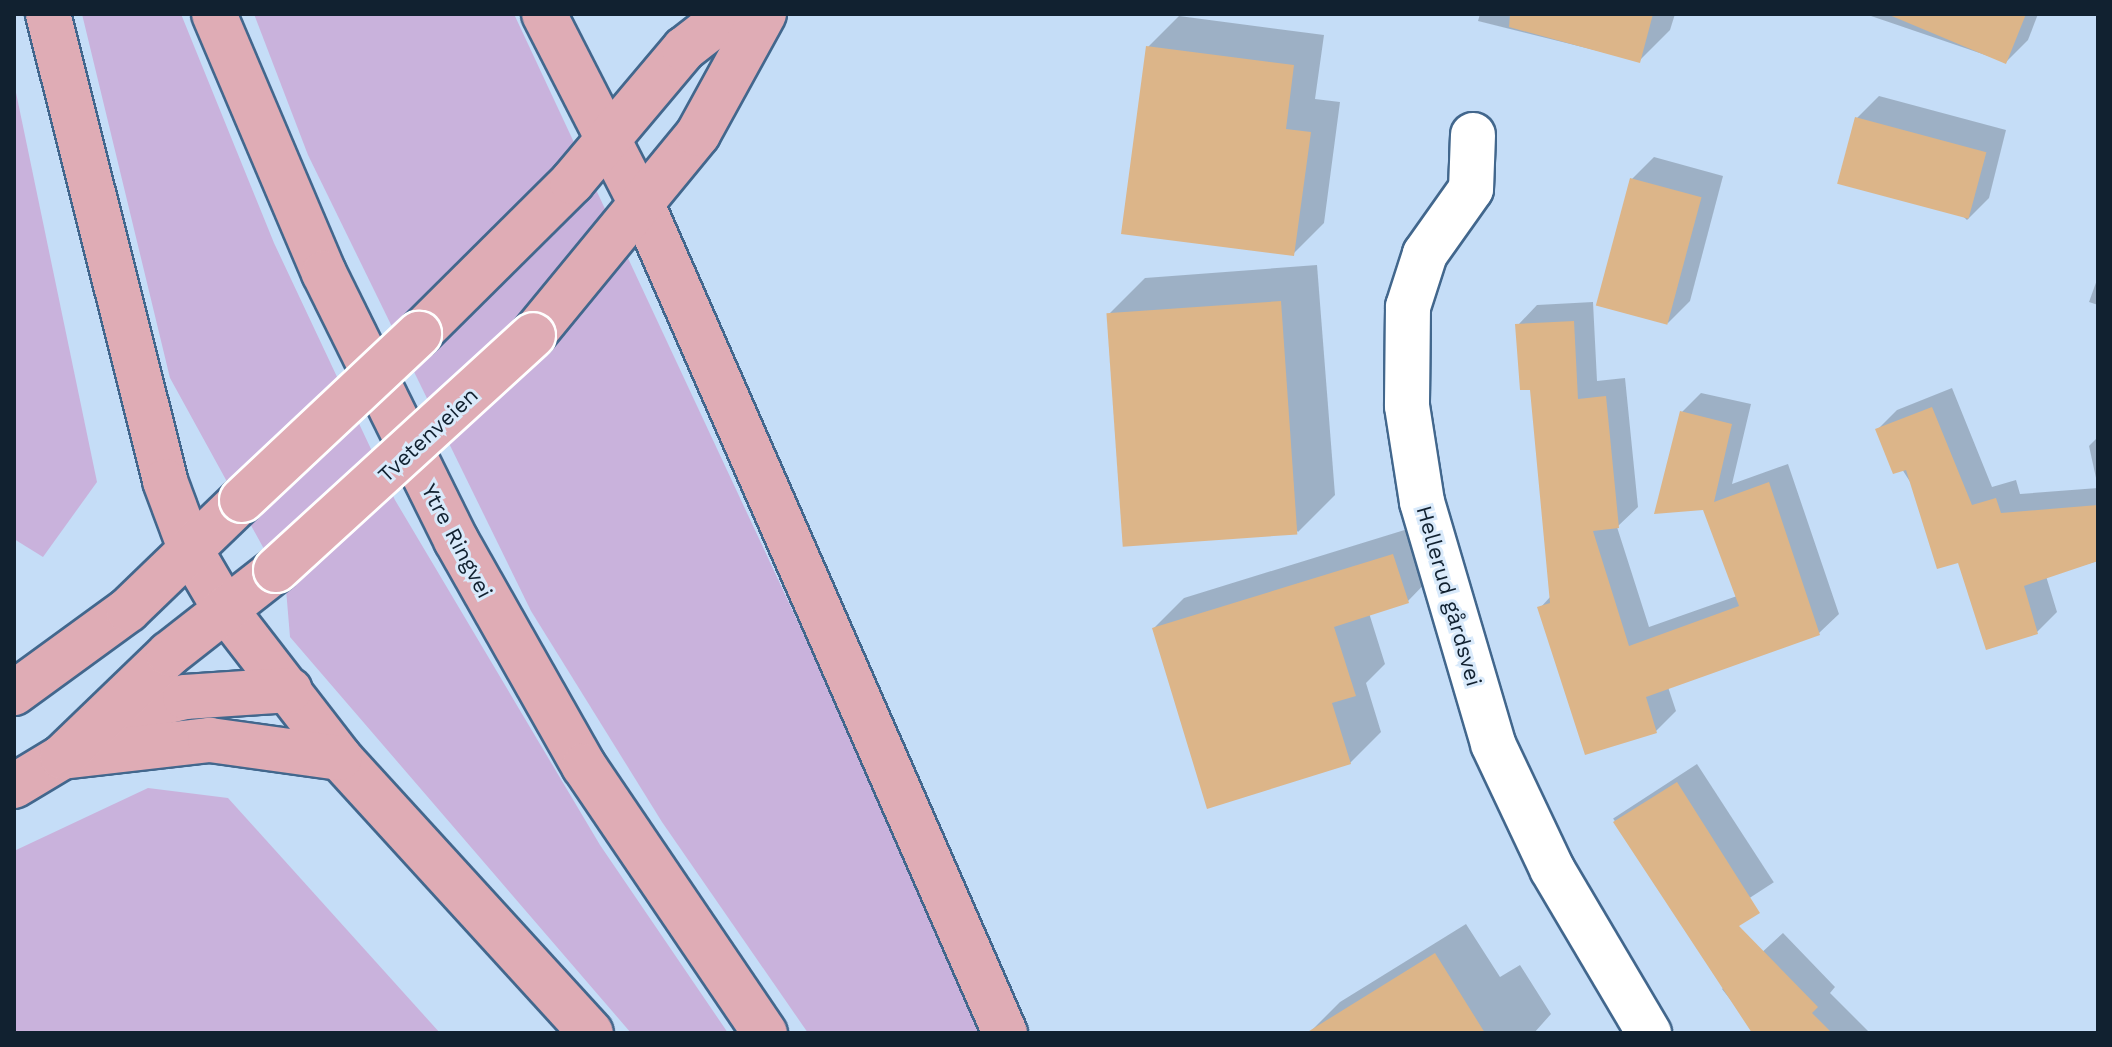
<!DOCTYPE html>
<meta charset="utf-8">
<style>
body{margin:0}
#map{position:relative;width:2112px;height:1047px;overflow:hidden;background:#c5ddf7;font-family:"Work Sans",sans-serif}
div>[style]{position:absolute}
.green>*{inset:0;background:#c9b2dc}
.shadow>*{inset:0;background:#0003;transform-origin:0 0}
.building>*{inset:0;background:#dcb589;transform-origin:0 0}
.roads{filter:drop-shadow(2px 0 #42678d) drop-shadow(-2px 0 #42678d) drop-shadow(0 2px #42678d) drop-shadow(0 -2px #42678d)}
.minor>*{height:44px;margin:-22px;padding:0 22px;transform-origin:22px;border-radius:22px;background:#fff}
.major>*{height:44px;margin:-22px;padding:0 22px;transform-origin:22px;border-radius:22px;background:#dfacb5}
.bridges{filter:drop-shadow(2px 0 #fff) drop-shadow(-2px 0 #fff) drop-shadow(0 2px #fff) drop-shadow(0 -2px #fff)}
.major-bridge>*{height:44px;margin:-22px;padding:0 22px;transform-origin:22px;border-radius:22px;background:#dfacb5}
span{translate:-50% -50%;white-space:nowrap;text-align:center;line-height:1.15;-webkit-text-stroke:6px #d9eafb;paint-order:stroke}
.street-label{font-size:22px;color:#112130}
.frame{position:absolute;inset:0;border:16px solid #112130;pointer-events:none}
</style>
<div id="map">
<div class="green">
<i style="clip-path:polygon(82px 14px,181px 14px,274px 243px,395px 500px,600px 845px,728px 1033px,631px 1033px,290px 637px,286px 589px,170px 378px)"></i>
<i style="clip-path:polygon(254px 14px,514px 14px,825px 680px,979px 1033px,808px 1033px,662px 822px,531px 611px,308px 155px)"></i>
<i style="clip-path:polygon(14px 83px,97px 482px,43px 557px,14px 539px)"></i>
<i style="clip-path:polygon(148px 788px,228px 798px,440px 1033px,14px 1033px,14px 851px)"></i>
</div>
<div class="shadow">
<i style="clip-path:polygon(1480px 14px,1675px 14px,1670px 30px,1639px 61px,1478px 21px)"></i>
<i style="clip-path:polygon(2038px 14px,2028px 40px,2006px 62px,1871px 16px)"></i>
<i style="clip-path:polygon(1179px 16px,1324px 35px,1315px 99px,1340px 102px,1324px 223px,1293px 254px,1148px 47px)"></i>
<i style="clip-path:polygon(1879px 96px,2006px 130px,1989px 198px,1967px 220px,1857px 118px)"></i>
<i style="clip-path:polygon(1654px 157px,1723px 176px,1690px 301px,1668px 323px,1632px 179px)"></i>
<i style="clip-path:polygon(1317px 265px,1335px 495px,1298px 532px,1108px 315px,1145px 278px)"></i>
<i style="clip-path:polygon(2098px 277px,2098px 305px,2089px 302px)"></i>
<i style="clip-path:polygon(1593px 302px,1597px 381px,1625px 378px,1638px 507px,1617px 527px,1649px 627px,1737px 596px,1682px 412px,1701px 393px,1751px 404px,1732px 484px,1788px 464px,1839px 614px,1819px 633px,1668px 687px,1676px 711px,1656px 731px,1540px 608px,1551px 596px,1532px 387px,1518px 325px,1537px 305px)"></i>
<i style="clip-path:polygon(1952px 388px,1992px 487px,2016px 480px,2020px 494px,2098px 488px,2098px 561px,2046px 576px,2057px 612px,2037px 632px,1960px 560px,1877px 430px,1897px 410px)"></i>
<i style="clip-path:polygon(2098px 437px,2098px 487px,2089px 446px)"></i>
<i style="clip-path:polygon(1424px 524px,1438px 570px,1408px 601px,1369px 613px,1385px 664px,1366px 683px,1381px 732px,1350px 763px,1154px 628px,1184px 598px)"></i>
<i style="left:1697px;top:764px;width:141px;height:100px;rotate:57deg"></i>
<i style="clip-path:polygon(1466px 924px,1500px 977px,1520px 965px,1551px 1014px,1534px 1033px,1309px 1033px,1340px 1002px)"></i>
<i style="clip-path:polygon(1783px 933px,1835px 987px,1830px 993px,1870px 1033px,1757px 1033px,1722px 989px)"></i>
</div>
<div class="building">
<i style="clip-path:polygon(1510px 14px,1653px 14px,1640px 63px,1509px 27px)"></i>
<i style="clip-path:polygon(1887px 14px,2026px 14px,2006px 64px)"></i>
<i style="clip-path:polygon(1146px 46px,1294px 65px,1286px 129px,1311px 132px,1294px 256px,1121px 234px)"></i>
<i style="left:1855px;top:117px;width:136px;height:69px;rotate:15deg"></i>
<i style="left:1630px;top:178px;width:74px;height:132px;rotate:15deg"></i>
<i style="left:1281px;top:301px;width:234px;height:175px;rotate:86deg"></i>
<i style="clip-path:polygon(1574px 321px,1578px 399px,1606px 396px,1619px 528px,1593px 531px,1629px 646px,1739px 606px,1703px 510px,1654px 514px,1680px 411px,1732px 424px,1714px 502px,1769px 482px,1820px 635px,1646px 697px,1657px 733px,1585px 755px,1537px 607px,1550px 603px,1530px 390px,1520px 390px,1515px 324px)"></i>
<i style="clip-path:polygon(1932px 407px,1972px 505px,1996px 498px,2001px 513px,2098px 505px,2098px 561px,2024px 586px,2038px 634px,1986px 650px,1958px 563px,1937px 569px,1906px 470px,1893px 474px,1875px 429px)"></i>
<i style="clip-path:polygon(1393px 554px,1409px 603px,1334px 627px,1356px 696px,1332px 703px,1351px 764px,1207px 809px,1152px 628px)"></i>
<i style="clip-path:polygon(1677px 782px,1760px 913px,1739px 926px,1818px 1007px,1812px 1013px,1832px 1033px,1752px 1033px,1613px 822px)"></i>
<i style="clip-path:polygon(1435px 953px,1485px 1033px,1306px 1033px)"></i>
</div>
<div class="roads">
<div class="minor">
<i style="left:1473px;top:135px;width:54px;rotate:92.1deg"></i>
<i style="left:1471px;top:189px;width:80px;rotate:125.3deg"></i>
<i style="left:1425px;top:254px;width:56px;rotate:107.8deg"></i>
<i style="left:1408px;top:307px;width:99px;rotate:90.6deg"></i>
<i style="left:1407px;top:406px;width:97px;rotate:81.1deg"></i>
<i style="left:1422px;top:502px;width:252px;rotate:73.6deg"></i>
<i style="left:1493px;top:744px;width:138px;rotate:64.7deg"></i>
<i style="left:1552px;top:869px;width:191px;rotate:59.4deg"></i>
</div>
<div class="major">
<i style="left:48px;top:14px;width:481px;rotate:75.9deg"></i>
<i style="left:165px;top:481px;width:75px;rotate:69.6deg"></i>
<i style="left:191px;top:551px;width:67px;rotate:59.6deg"></i>
<i style="left:225px;top:609px;width:188px;rotate:52.3deg"></i>
<i style="left:340px;top:758px;width:372px;rotate:47.6deg"></i>
<i style="left:214px;top:14px;width:281px;rotate:67deg"></i>
<i style="left:324px;top:273px;width:298px;rotate:63.7deg"></i>
<i style="left:456px;top:540px;width:260px;rotate:60.5deg"></i>
<i style="left:584px;top:766px;width:323px;rotate:55.9deg"></i>
<i style="left:544px;top:14px;width:219px;rotate:62.9deg"></i>
<i style="left:644px;top:209px;width:900px;rotate:66.34deg"></i>
<i style="left:419px;top:334px;width:216px;rotate:-44.8deg"></i>
<i style="left:572px;top:182px;width:174px;rotate:-49.9deg"></i>
<i style="left:684px;top:49px;width:57px;rotate:-37.9deg"></i>
<i style="left:533px;top:335px;width:260px;rotate:-50.6deg"></i>
<i style="left:698px;top:134px;width:137px;rotate:-61.2deg"></i>
<i style="left:14px;top:693px;width:141px;rotate:-36.1deg"></i>
<i style="left:128px;top:610px;width:158px;rotate:-44deg"></i>
<i style="left:109px;top:715px;width:78px;rotate:-13.3deg"></i>
<i style="left:185px;top:697px;width:105px;rotate:-3.8deg"></i>
<i style="left:62px;top:757px;width:149px;rotate:-6.6deg"></i>
<i style="left:210px;top:740px;width:131px;rotate:7.9deg"></i>
<i style="left:14px;top:786px;width:56px;rotate:-31.1deg"></i>
<i style="left:62px;top:757px;width:149px;rotate:-43.9deg"></i>
<i style="left:169px;top:654px;width:136px;rotate:-38.1deg"></i>
</div>
</div>
<div class="bridges">
<div class="major-bridge">
<i style="left:242px;top:500px;width:243px;rotate:-43.2deg"></i>
<i style="left:276px;top:570px;width:348px;rotate:-42.4deg"></i>
</div>
</div>
<div class="street-label">
<span style="left:428px;top:435px;rotate:-43deg">Tvetenveien</span>
<span style="left:457px;top:541px;rotate:62deg">Ytre Ringvei</span>
<span style="left:1449px;top:596px;rotate:74deg">Hellerud gårdsvei</span>
</div>
<div class="frame"></div>
</div>
